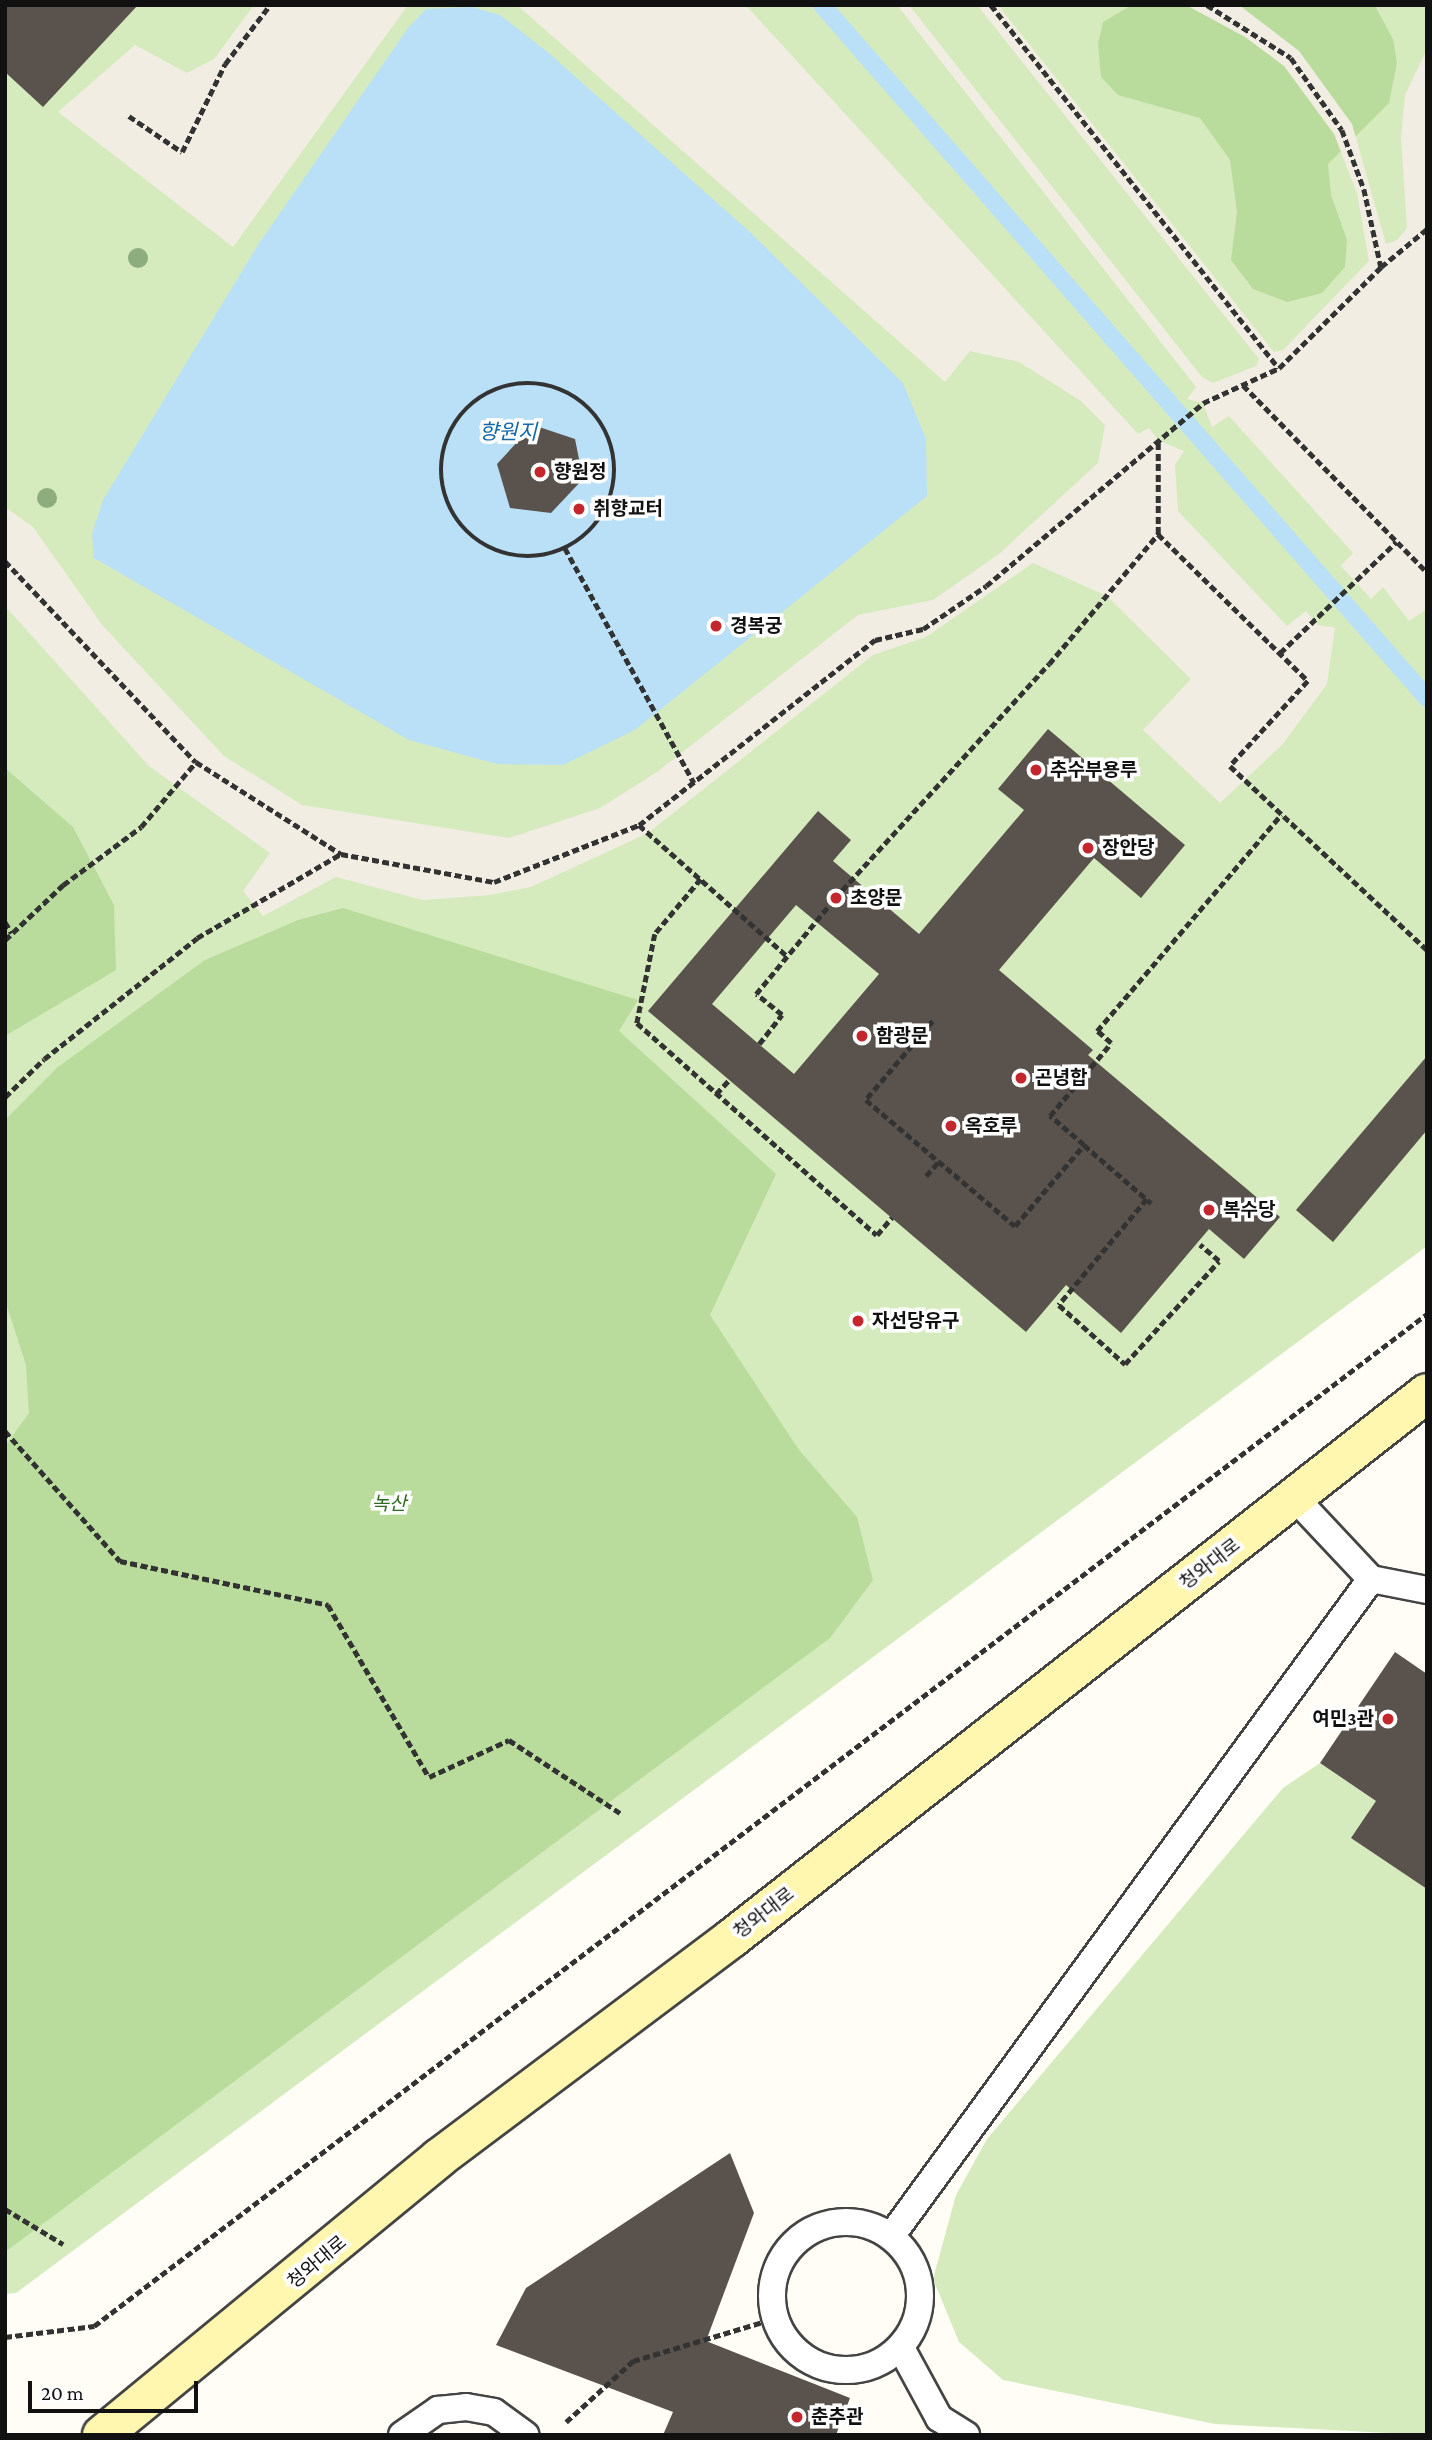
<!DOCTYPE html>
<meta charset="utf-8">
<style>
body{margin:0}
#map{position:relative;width:1432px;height:2440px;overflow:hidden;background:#fffdf5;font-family:"Crimson Pro","Noto Sans KR",serif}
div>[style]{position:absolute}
.green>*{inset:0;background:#d5ebbd}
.forest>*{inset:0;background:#b9dc9c}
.plaza>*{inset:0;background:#f1ede2}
.water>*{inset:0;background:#b9e0f7}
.stream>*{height:18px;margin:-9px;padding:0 9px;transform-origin:9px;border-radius:9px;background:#b9e0f7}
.building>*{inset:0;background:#5a524d}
.path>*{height:4.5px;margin-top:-2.25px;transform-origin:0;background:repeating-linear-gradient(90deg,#333 0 7px,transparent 0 10.5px)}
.path>.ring{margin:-2.25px;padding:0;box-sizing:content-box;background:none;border:4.5px solid #333;border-radius:50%}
.roads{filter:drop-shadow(2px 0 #444) drop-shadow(-2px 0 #444) drop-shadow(0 2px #444) drop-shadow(0 -2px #444)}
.lane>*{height:26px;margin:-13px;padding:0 13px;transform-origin:13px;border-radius:13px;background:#fff}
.lane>.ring{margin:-13px;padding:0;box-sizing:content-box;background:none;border:26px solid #fff;border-radius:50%}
.secondary>*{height:38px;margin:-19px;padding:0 19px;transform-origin:19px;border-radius:19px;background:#fff6b0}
.trees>*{width:20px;height:20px;margin:-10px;border-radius:50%;background:#8dad7f}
.dots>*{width:19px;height:19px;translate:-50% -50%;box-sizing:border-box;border:4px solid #fff;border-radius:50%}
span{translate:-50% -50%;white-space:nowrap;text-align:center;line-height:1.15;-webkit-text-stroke:7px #fff;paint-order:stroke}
.poi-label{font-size:19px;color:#111;font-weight:700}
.left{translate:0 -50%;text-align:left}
.right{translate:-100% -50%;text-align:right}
.park-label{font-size:19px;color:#2f6b1f;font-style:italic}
.street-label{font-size:19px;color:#111}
.water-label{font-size:21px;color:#1768a6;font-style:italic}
.frame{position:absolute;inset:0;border:7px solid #111;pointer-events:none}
.scale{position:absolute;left:28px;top:2381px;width:170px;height:32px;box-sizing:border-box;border:4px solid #111;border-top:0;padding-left:9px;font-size:21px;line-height:24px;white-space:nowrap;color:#111;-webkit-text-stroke:5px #fff;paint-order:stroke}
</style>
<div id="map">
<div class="green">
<i style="clip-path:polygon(5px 5px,1427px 5px,1427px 1246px,16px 2293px,5px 2294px)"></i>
<i style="clip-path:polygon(1320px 1763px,1427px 1836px,1427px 2435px,1215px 2424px,1003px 2380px,959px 2342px,933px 2279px,956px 2195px,987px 2139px,1283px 1788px)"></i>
</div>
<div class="forest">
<i style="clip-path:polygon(1132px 5px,1375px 6px,1393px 39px,1397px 63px,1389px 103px,1328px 164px,1331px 195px,1347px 240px,1345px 267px,1322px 293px,1287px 302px,1253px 289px,1231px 260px,1237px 212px,1230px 160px,1200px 118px,1118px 95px,1101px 77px,1098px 44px,1103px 22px)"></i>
<i style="clip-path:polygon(5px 768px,73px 827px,114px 905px,116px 970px,5px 1036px)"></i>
<i style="clip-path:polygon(343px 908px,638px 1000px,619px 1031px,776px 1174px,710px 1315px,799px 1450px,857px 1517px,873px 1580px,830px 1638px,5px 2252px,5px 1446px,29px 1413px,26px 1365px,5px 1300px,5px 1120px,58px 1067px,205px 960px,298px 920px)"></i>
</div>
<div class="plaza">
<i style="clip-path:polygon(254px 5px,408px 5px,233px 247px,58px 112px,135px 45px,187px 73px,214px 59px)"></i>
<i style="clip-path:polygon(517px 5px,745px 5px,752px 12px,1138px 434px,1149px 428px,1158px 440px,1184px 451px,1175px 465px,1178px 511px,1287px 626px,1306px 611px,1318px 625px,1335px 628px,1327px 684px,1282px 745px,1220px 803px,1143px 730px,1191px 679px,1107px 596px,1033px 563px,926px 637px,873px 655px,648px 833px,531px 887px,490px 895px,423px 900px,336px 877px,263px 916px,243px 891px,270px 853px,149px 766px,5px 606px,5px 507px,33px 527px,103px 626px,224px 756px,302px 805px,509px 838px,600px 808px,657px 772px,858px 615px,933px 600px,999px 554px,1098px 463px,1105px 425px,1081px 401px,1019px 362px,970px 351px,945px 382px)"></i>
<i style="clip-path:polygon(897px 5px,909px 5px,1202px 377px,1213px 383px,1256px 366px,1259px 359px,977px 5px,998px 5px,1274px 352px,1283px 350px,1369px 261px,1357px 193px,1334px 134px,1284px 66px,1245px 37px,1186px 5px,1239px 5px,1299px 51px,1352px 124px,1386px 244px,1397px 240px,1407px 228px,1401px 137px,1405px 95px,1427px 49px,1427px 609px,1409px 621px,1383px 587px,1371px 599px,1341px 566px,1353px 553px,1229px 416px,1212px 427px,1203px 403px,1187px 399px,1196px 387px)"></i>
</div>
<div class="water">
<i style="clip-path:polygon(472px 7px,500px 15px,550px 54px,752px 234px,903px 383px,926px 439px,927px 496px,635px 730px,563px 765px,497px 764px,409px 740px,94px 558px,92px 534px,103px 500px,258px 245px,408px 28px,426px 9px)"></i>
</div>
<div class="stream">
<i style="left:822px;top:5px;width:920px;rotate:48.88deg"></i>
</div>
<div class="building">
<i style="clip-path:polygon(5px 5px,138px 5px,43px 107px,5px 72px)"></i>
<i style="clip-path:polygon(533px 425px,575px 439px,583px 479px,551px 513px,510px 508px,497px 464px)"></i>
<i style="clip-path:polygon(evenodd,1048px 729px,1185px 845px,1141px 898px,1094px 858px,999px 970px,1093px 1050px,1088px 1055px,1280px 1217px,1244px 1259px,1209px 1229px,1121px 1333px,1066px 1285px,1026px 1332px,648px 1011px,818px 811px,851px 840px,833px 861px,919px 934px,1024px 810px,998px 789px,1048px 729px,796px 905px,879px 974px,794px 1074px,712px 1004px,796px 905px)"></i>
<i style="clip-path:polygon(1427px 1056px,1427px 1130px,1333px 1242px,1296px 1210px)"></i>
<i style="clip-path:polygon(1395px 1652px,1427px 1674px,1427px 1889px,1351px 1838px,1376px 1801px,1320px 1763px)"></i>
<i style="clip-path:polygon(730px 2153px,754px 2213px,706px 2341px,850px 2398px,836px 2435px,663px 2435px,673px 2412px,496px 2345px,526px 2288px)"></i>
</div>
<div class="path">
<i style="left:991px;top:5px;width:463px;rotate:51.6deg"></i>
<i style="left:1207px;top:5px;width:99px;rotate:32.2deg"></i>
<i style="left:1291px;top:58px;width:88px;rotate:54.7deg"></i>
<i style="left:1342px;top:130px;width:63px;rotate:69.6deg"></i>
<i style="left:1364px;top:189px;width:80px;rotate:77.7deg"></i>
<i style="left:129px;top:116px;width:64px;rotate:34.2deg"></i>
<i style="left:182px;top:152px;width:98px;rotate:-64deg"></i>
<i style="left:225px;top:64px;width:74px;rotate:-52.7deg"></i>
<i class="ring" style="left:441px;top:383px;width:169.5px;height:169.5px"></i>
<i style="left:1243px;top:385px;width:262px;rotate:45.5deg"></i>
<i style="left:1158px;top:534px;width:210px;rotate:44.4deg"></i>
<i style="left:1308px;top:681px;width:115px;rotate:132.5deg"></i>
<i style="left:1230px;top:766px;width:270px;rotate:43deg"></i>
<i style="left:565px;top:548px;width:268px;rotate:61.2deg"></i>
<i style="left:5px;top:561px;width:277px;rotate:46.5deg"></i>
<i style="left:196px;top:762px;width:172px;rotate:32.4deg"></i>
<i style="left:341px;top:854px;width:156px;rotate:10.4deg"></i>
<i style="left:494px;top:882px;width:156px;rotate:-21.5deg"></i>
<i style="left:639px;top:825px;width:300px;rotate:-38.1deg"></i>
<i style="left:875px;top:640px;width:49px;rotate:-12.9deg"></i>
<i style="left:923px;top:629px;width:76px;rotate:-34.3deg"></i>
<i style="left:986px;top:586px;width:284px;rotate:-40.1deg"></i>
<i style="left:1203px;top:403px;width:84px;rotate:-24.7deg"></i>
<i style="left:1279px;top:368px;width:144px;rotate:-44.7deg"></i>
<i style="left:1381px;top:267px;width:60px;rotate:-39.6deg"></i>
<i style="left:1280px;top:653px;width:161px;rotate:-43.7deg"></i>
<i style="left:639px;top:825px;width:199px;rotate:41.5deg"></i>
<i style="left:701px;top:879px;width:72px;rotate:129.9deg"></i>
<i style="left:655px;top:934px;width:91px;rotate:101.4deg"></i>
<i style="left:637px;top:1023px;width:320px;rotate:41.5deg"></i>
<i style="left:877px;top:1235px;width:23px;rotate:-50deg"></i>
<i style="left:5px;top:922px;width:13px;rotate:58deg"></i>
<i style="left:5px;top:940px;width:80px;rotate:-43.5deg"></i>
<i style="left:63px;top:885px;width:97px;rotate:-36.6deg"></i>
<i style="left:141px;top:827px;width:85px;rotate:-49.8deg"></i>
<i style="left:933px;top:1021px;width:104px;rotate:130.3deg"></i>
<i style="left:866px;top:1100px;width:195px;rotate:40.2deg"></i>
<i style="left:1015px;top:1226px;width:106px;rotate:-49.6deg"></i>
<i style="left:1084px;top:1145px;width:45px;rotate:-139.5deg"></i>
<i style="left:1050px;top:1116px;width:95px;rotate:-50.1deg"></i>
<i style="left:1111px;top:1043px;width:18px;rotate:-139deg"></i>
<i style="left:1097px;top:1031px;width:284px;rotate:-49.6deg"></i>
<i style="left:759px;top:1044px;width:37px;rotate:-52deg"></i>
<i style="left:782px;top:1015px;width:33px;rotate:-141deg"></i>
<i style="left:756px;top:994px;width:124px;rotate:-50.5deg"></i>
<i style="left:835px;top:898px;width:317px;rotate:-47.6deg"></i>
<i style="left:1049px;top:664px;width:170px;rotate:-50deg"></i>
<i style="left:1158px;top:534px;width:93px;rotate:-90deg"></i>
<i style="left:716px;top:1094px;width:19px;rotate:-47deg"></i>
<i style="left:5px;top:1097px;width:54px;rotate:-44.3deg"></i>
<i style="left:44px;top:1059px;width:195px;rotate:-38.3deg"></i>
<i style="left:197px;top:938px;width:167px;rotate:-30.3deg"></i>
<i style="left:1084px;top:1145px;width:89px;rotate:40.9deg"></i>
<i style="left:926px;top:1176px;width:20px;rotate:-49deg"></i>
<i style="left:1147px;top:1199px;width:138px;rotate:129.7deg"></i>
<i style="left:1059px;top:1305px;width:89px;rotate:41.8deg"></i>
<i style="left:1125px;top:1364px;width:139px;rotate:-47.6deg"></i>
<i style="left:1219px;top:1261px;width:25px;rotate:-140deg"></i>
<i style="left:5px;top:1431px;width:174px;rotate:48.5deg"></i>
<i style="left:120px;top:1561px;width:213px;rotate:11.9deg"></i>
<i style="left:328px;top:1605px;width:199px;rotate:59.6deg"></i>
<i style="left:429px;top:1777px;width:88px;rotate:-24.8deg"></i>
<i style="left:509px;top:1740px;width:133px;rotate:33.3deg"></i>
<i style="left:5px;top:2209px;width:68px;rotate:31.1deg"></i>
<i style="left:5px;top:2337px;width:90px;rotate:-7deg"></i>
<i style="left:94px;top:2326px;width:1674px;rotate:-37.21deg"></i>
<i style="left:566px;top:2422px;width:91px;rotate:-42.3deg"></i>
<i style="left:633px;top:2361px;width:146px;rotate:-16.7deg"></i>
</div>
<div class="roads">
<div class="lane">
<i style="left:1294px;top:1497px;width:112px;rotate:46.8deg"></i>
<i style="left:1371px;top:1579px;width:57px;rotate:11.1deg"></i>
<i class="ring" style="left:772px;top:2222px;width:122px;height:122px"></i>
<i style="left:892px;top:2235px;width:812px;rotate:-53.86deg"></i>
<i style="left:901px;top:2348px;width:80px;rotate:61.5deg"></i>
<i style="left:939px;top:2418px;width:32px;rotate:32deg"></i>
<i style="left:402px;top:2435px;width:44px;rotate:-34.8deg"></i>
<i style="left:438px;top:2410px;width:28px;rotate:-6deg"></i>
<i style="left:466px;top:2407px;width:28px;rotate:10deg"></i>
<i style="left:494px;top:2412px;width:39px;rotate:36deg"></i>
</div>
<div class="secondary">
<i style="left:102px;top:2435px;width:436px;rotate:-39.4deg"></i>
<i style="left:439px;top:2158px;width:366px;rotate:-36.9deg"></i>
<i style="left:732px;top:1938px;width:883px;rotate:-38.1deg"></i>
</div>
</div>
<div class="trees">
<i style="left:138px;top:258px"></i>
<i style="left:47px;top:498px"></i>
</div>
<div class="dots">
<i style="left:540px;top:472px;background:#c4262e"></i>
<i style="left:579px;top:509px;background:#c4262e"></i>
<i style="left:716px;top:626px;background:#c4262e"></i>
<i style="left:1036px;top:770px;background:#c4262e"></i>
<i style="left:1088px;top:848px;background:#c4262e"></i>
<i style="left:836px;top:898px;background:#c4262e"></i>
<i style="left:862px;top:1036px;background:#c4262e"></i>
<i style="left:1021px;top:1078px;background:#c4262e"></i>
<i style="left:951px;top:1126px;background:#c4262e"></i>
<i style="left:1209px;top:1210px;background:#c4262e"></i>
<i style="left:858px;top:1321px;background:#c4262e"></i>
<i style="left:1388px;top:1719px;background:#c4262e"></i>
<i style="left:797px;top:2417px;background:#c4262e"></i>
</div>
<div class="poi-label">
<span class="left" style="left:554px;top:472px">향원정</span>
<span class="left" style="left:593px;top:509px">취향교터</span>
<span class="left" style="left:730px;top:626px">경복궁</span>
<span class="left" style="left:1050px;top:770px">추수부용루</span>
<span class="left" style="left:1102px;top:848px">장안당</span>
<span class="left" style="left:850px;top:898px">초양문</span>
<span class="left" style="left:876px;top:1036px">함광문</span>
<span class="left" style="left:1035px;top:1078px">곤녕합</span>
<span class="left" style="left:965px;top:1126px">옥호루</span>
<span class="left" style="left:1223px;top:1210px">복수당</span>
<span class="left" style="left:872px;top:1321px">자선당유구</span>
<span class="right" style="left:1374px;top:1719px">여민3관</span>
<span class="left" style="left:811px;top:2417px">춘추관</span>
</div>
<div class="park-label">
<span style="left:389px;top:1504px">녹산</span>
</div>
<div class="street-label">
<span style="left:1210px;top:1564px;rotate:-38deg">청와대로</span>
<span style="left:764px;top:1913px;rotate:-38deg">청와대로</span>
<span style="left:317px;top:2262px;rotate:-40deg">청와대로</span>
</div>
<div class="water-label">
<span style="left:508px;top:432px">향원지</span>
</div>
<div class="frame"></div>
<div class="scale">20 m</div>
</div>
